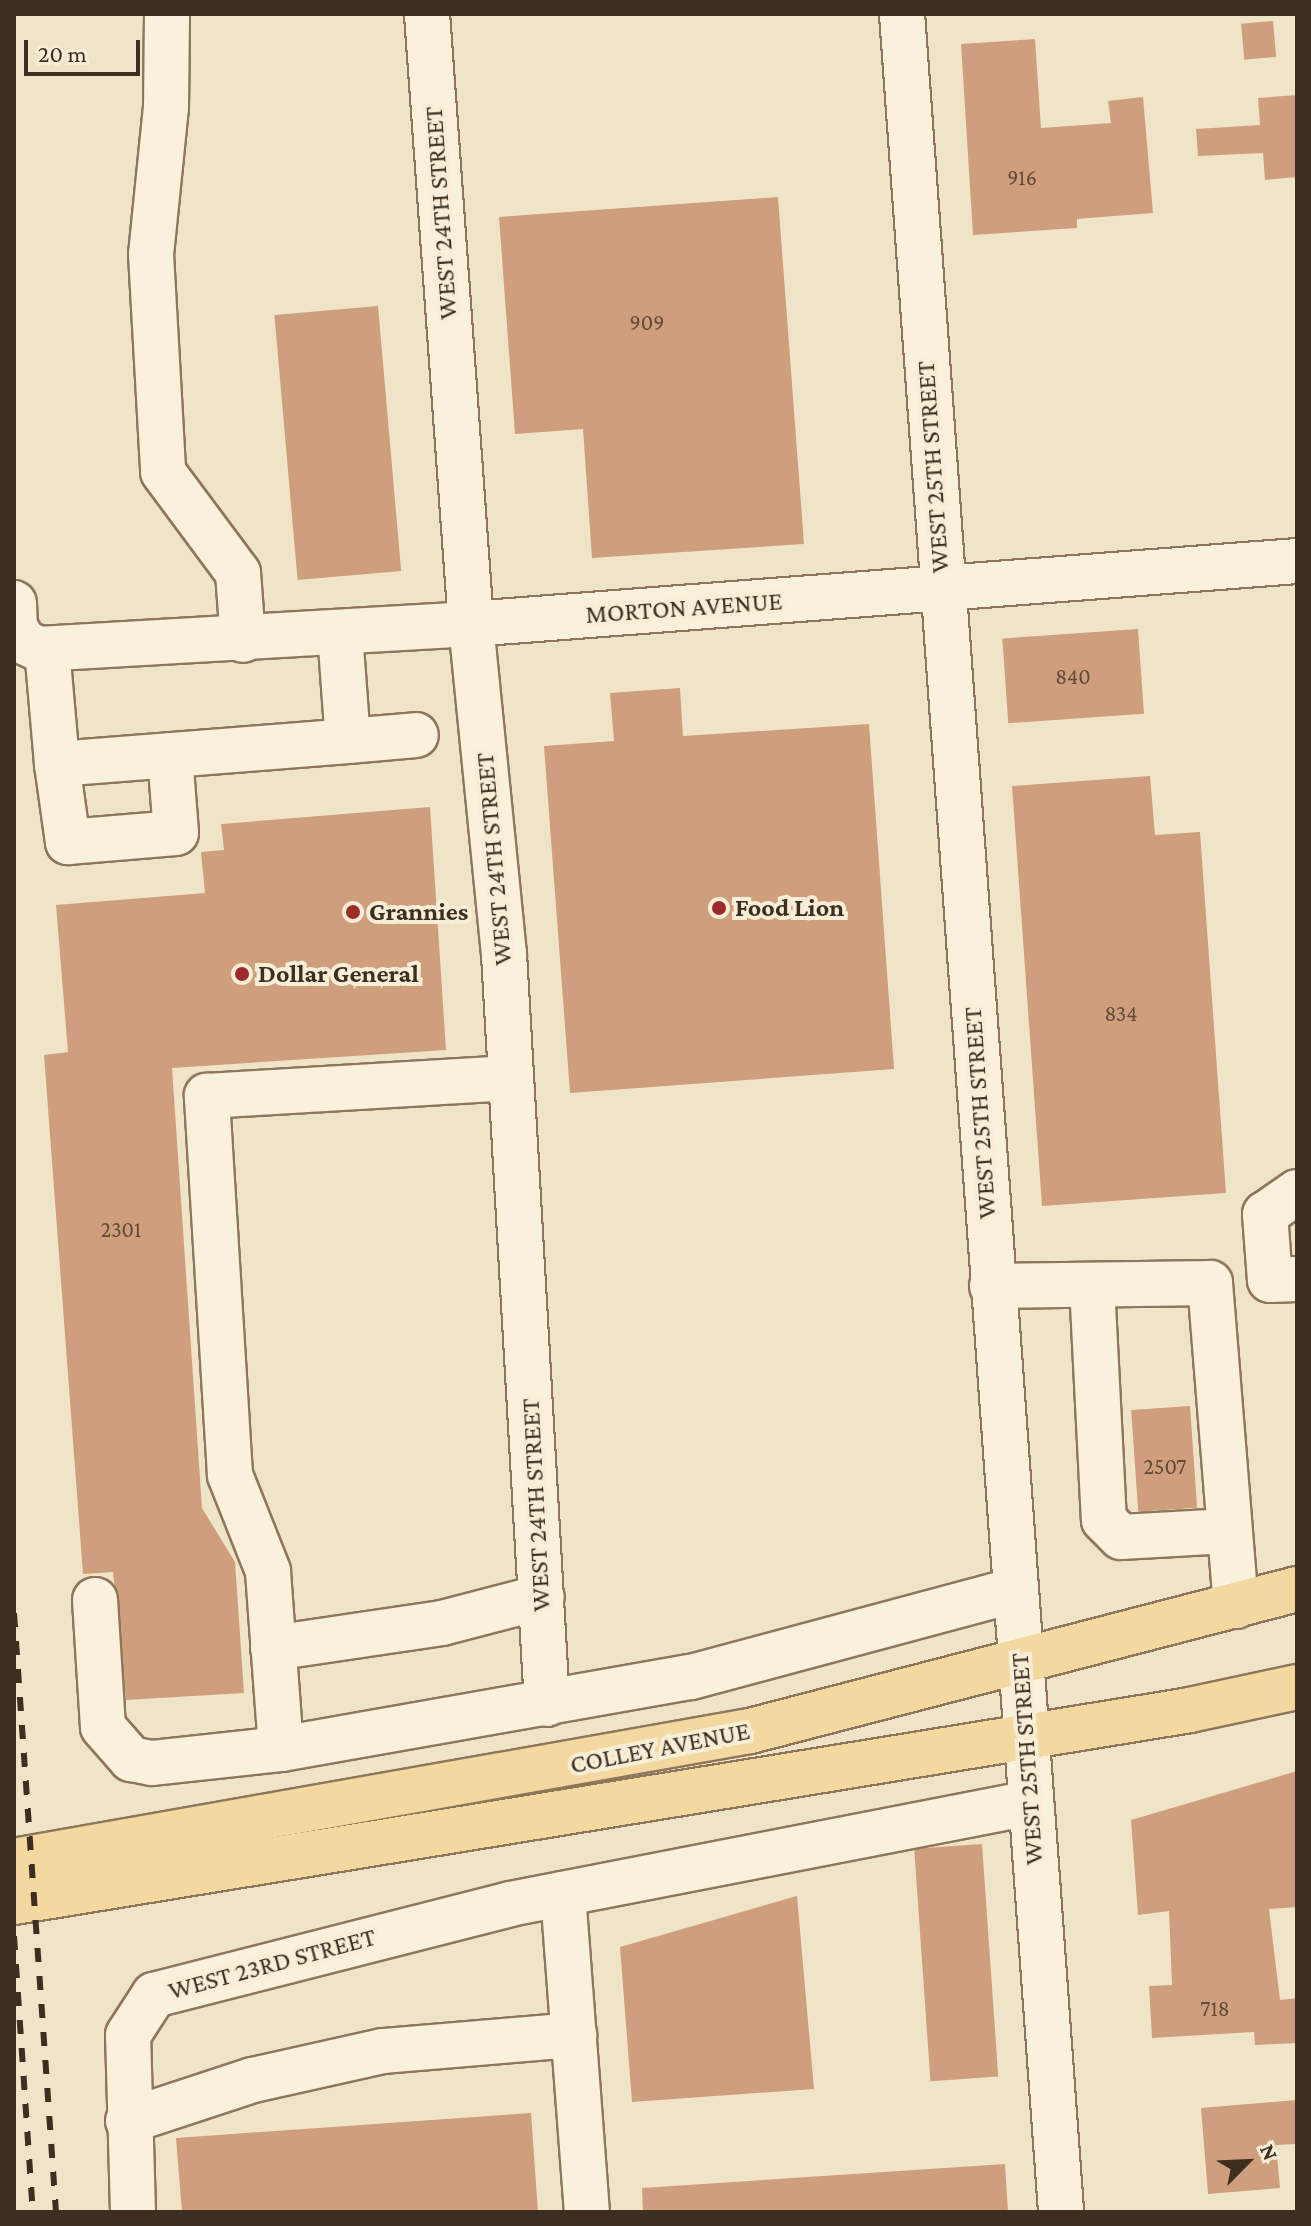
<!DOCTYPE html>
<style>
body{margin:0}
#map{position:relative;width:1311px;height:2226px;overflow:hidden;background:#f0e4c8;font-family:"Crimson Pro",serif}
div>[style]{position:absolute}
.building>*{inset:0;background:#cf9f7d;transform-origin:0 0}
.roads{filter:drop-shadow(2px 0 #8d765c) drop-shadow(-2px 0 #8d765c) drop-shadow(0 2px #8d765c) drop-shadow(0 -2px #8d765c)}
.minor>*{height:44px;margin:-22px;padding:0 22px;transform-origin:22px;border-radius:22px;background:#faf1dc}
.major>*{height:44px;margin:-22px;padding:0 22px;transform-origin:22px;border-radius:22px;background:#f3d9a0}
.rail>*{height:6px;margin-top:-3px;transform-origin:0;background:repeating-linear-gradient(90deg,#3d2e20 0 14px,transparent 0 28px)}
.dots>*{width:22px;height:22px;translate:-50% -50%;box-sizing:border-box;border:4px solid #f7eed8;border-radius:50%}
span{translate:-50% -50%;white-space:nowrap;text-align:center;line-height:1.15;-webkit-text-stroke:8px #f7eed8;paint-order:stroke}
.number-label{font-size:22px;color:#624a37}
.number-label span{-webkit-text-stroke-width:0}
.street-label{font-size:26px;color:#3d2e20}
.poi-label{font-size:26px;color:#3d2e20;font-weight:700}
.left{translate:0 -50%;text-align:left}
.frame{position:absolute;inset:0;border:16px solid #3d2e20;pointer-events:none}
.north{position:absolute;left:1207px;top:2122px;width:80px;height:80px;-webkit-text-stroke:6px #f7eed8;paint-order:stroke;rotate:66deg;font-size:22px;font-weight:700;line-height:32px;text-align:center;color:#3d2e20}
.north::after{content:'';display:block;margin:auto;width:28px;height:36px;background:#3d2e20;clip-path:polygon(50% 0,100% 100%,50% 72%,0 100%)}
.scale{position:absolute;left:24px;top:40px;width:116px;height:36px;box-sizing:border-box;border:4px solid #3d2e20;border-top:0;padding-left:10px;font-size:24px;line-height:28px;white-space:nowrap;color:#3d2e20;-webkit-text-stroke:6px #f7eed8;paint-order:stroke}
</style>
<div id="map">
<div class="building">
<i style="left:1273px;top:21px;width:36px;height:32px;rotate:85deg"></i>
<i style="clip-path:polygon(1035px 39px,1041px 128px,1111px 123px,1108px 101px,1143px 97px,1153px 213px,1077px 219px,1077px 228px,973px 235px,961px 44px)"></i>
<i style="clip-path:polygon(1297px 95px,1297px 177px,1265px 180px,1263px 153px,1198px 156px,1196px 129px,1260px 125px,1258px 98px)"></i>
<i style="clip-path:polygon(778px 197px,804px 544px,592px 558px,583px 429px,515px 434px,499px 217px)"></i>
<i style="left:378px;top:306px;width:266px;height:104px;rotate:85deg"></i>
<i style="left:1138px;top:629px;width:85px;height:136px;rotate:86deg"></i>
<i style="clip-path:polygon(680px 688px,683px 736px,869px 724px,894px 1069px,570px 1093px,544px 746px,614px 741px,610px 693px)"></i>
<i style="clip-path:polygon(1150px 776px,1155px 835px,1200px 832px,1226px 1193px,1042px 1206px,1012px 786px)"></i>
<i style="clip-path:polygon(430px 807px,446px 1050px,172px 1068px,202px 1508px,235px 1562px,244px 1693px,126px 1700px,113px 1572px,83px 1574px,44px 1055px,68px 1052px,56px 905px,205px 893px,201px 852px,224px 850px,221px 824px)"></i>
<i style="left:1190px;top:1406px;width:102px;height:59px;rotate:86deg"></i>
<i style="clip-path:polygon(1297px 1771px,1297px 1907px,1269px 1909px,1280px 2000px,1297px 1998px,1297px 2043px,1255px 2045px,1254px 2032px,1152px 2038px,1149px 1986px,1172px 1985px,1169px 1911px,1138px 1915px,1131px 1820px)"></i>
<i style="left:982px;top:1844px;width:233px;height:68px;rotate:86deg"></i>
<i style="clip-path:polygon(797px 1896px,814px 2089px,632px 2102px,620px 1947px)"></i>
<i style="clip-path:polygon(1297px 2100px,1297px 2144px,1276px 2145px,1280px 2188px,1208px 2194px,1201px 2108px)"></i>
<i style="clip-path:polygon(531px 2113px,538px 2212px,182px 2212px,176px 2138px)"></i>
<i style="clip-path:polygon(1005px 2164px,1008px 2212px,643px 2212px,642px 2188px)"></i>
</div>
<div class="roads">
<div class="minor">
<i style="left:167px;top:14px;width:93px;rotate:90.6deg"></i>
<i style="left:166px;top:107px;width:148px;rotate:95.8deg"></i>
<i style="left:151px;top:254px;width:218px;rotate:86.8deg"></i>
<i style="left:163px;top:472px;width:126px;rotate:53.4deg"></i>
<i style="left:238px;top:573px;width:67px;rotate:85.7deg"></i>
<i style="left:427px;top:14px;width:612px;rotate:85.87deg"></i>
<i style="left:471px;top:624px;width:332px;rotate:84.3deg"></i>
<i style="left:504px;top:954px;width:751px;rotate:86.72deg"></i>
<i style="left:902px;top:14px;width:2204px;rotate:85.86deg"></i>
<i style="left:14px;top:603px;width:24px;rotate:88deg"></i>
<i style="left:15px;top:627px;width:17px;rotate:59deg"></i>
<i style="left:24px;top:642px;width:17px;rotate:25deg"></i>
<i style="left:39px;top:649px;width:433px;rotate:-3.3deg"></i>
<i style="left:471px;top:624px;width:828px;rotate:-4.36deg"></i>
<i style="left:340px;top:633px;width:108px;rotate:85.8deg"></i>
<i style="left:348px;top:741px;width:68px;rotate:-5deg"></i>
<i style="left:47px;top:649px;width:115px;rotate:85deg"></i>
<i style="left:57px;top:764px;width:292px;rotate:-4.5deg"></i>
<i style="left:57px;top:764px;width:79px;rotate:82deg"></i>
<i style="left:68px;top:842px;width:108px;rotate:-4.8deg"></i>
<i style="left:176px;top:833px;width:78px;rotate:-94.4deg"></i>
<i style="left:1297px;top:1192px;width:39px;rotate:145deg"></i>
<i style="left:1265px;top:1214px;width:66px;rotate:85.7deg"></i>
<i style="left:1270px;top:1280px;width:27px;rotate:-2deg"></i>
<i style="left:1092px;top:1285px;width:235px;rotate:87.1deg"></i>
<i style="left:1104px;top:1520px;width:24px;rotate:45deg"></i>
<i style="left:1121px;top:1537px;width:107px;rotate:-3.2deg"></i>
<i style="left:992px;top:1286px;width:218px;rotate:-0.8deg"></i>
<i style="left:1210px;top:1283px;width:324px;rotate:85.4deg"></i>
<i style="left:95px;top:1600px;width:127px;rotate:86.4deg"></i>
<i style="left:103px;top:1727px;width:43px;rotate:48.8deg"></i>
<i style="left:131px;top:1759px;width:21px;rotate:11deg"></i>
<i style="left:152px;top:1763px;width:130px;rotate:-6.2deg"></i>
<i style="left:281px;top:1749px;width:416px;rotate:-10deg"></i>
<i style="left:691px;top:1677px;width:335px;rotate:-15deg"></i>
<i style="left:273px;top:1648px;width:171px;rotate:-8.4deg"></i>
<i style="left:442px;top:1623px;width:103px;rotate:-14.6deg"></i>
<i style="left:281px;top:1749px;width:178px;rotate:-94.2deg"></i>
<i style="left:268px;top:1571px;width:103px;rotate:-111.6deg"></i>
<i style="left:230px;top:1475px;width:380px;rotate:-93.5deg"></i>
<i style="left:207px;top:1096px;width:303px;rotate:-3.4deg"></i>
<i style="left:563px;top:1894px;width:319px;rotate:85.7deg"></i>
<i style="left:128px;top:2121px;width:132px;rotate:-18.2deg"></i>
<i style="left:253px;top:2080px;width:133px;rotate:-12.6deg"></i>
<i style="left:383px;top:2051px;width:192px;rotate:-4.8deg"></i>
<i style="left:133px;top:2212px;width:177px;rotate:-91.6deg"></i>
<i style="left:128px;top:2035px;width:48px;rotate:-57deg"></i>
<i style="left:154px;top:1995px;width:367px;rotate:-14.3deg"></i>
<i style="left:510px;top:1904px;width:530px;rotate:-10.99deg"></i>
</div>
<div class="major">
<i style="left:14px;top:1861px;width:747px;rotate:-10.02deg"></i>
<i style="left:750px;top:1731px;width:565px;rotate:-14.55deg"></i>
<i style="left:14px;top:1902px;width:1192px;rotate:-9.27deg"></i>
<i style="left:1190px;top:1710px;width:109px;rotate:-12.1deg"></i>
</div>
</div>
<div class="rail">
<i style="left:14px;top:1613px;width:600px;rotate:85.99deg"></i>
<i style="left:14px;top:1936px;width:277px;rotate:86.1deg"></i>
</div>
<div class="dots">
<i style="left:719px;top:908px;background:#9e2a2b"></i>
<i style="left:353px;top:912px;background:#9e2a2b"></i>
<i style="left:242px;top:974px;background:#9e2a2b"></i>
</div>
<div class="number-label">
<span style="left:1022px;top:178px">916</span>
<span style="left:647px;top:323px">909</span>
<span style="left:1073px;top:677px">840</span>
<span style="left:1121px;top:1014px">834</span>
<span style="left:121px;top:1230px">2301</span>
<span style="left:1165px;top:1467px">2507</span>
<span style="left:1215px;top:2009px">718</span>
</div>
<div class="street-label">
<span style="left:441px;top:213px;rotate:-94deg">WEST 24TH STREET</span>
<span style="left:933px;top:467px;rotate:-94deg">WEST 25TH STREET</span>
<span style="left:684px;top:608px;rotate:-4deg">MORTON AVENUE</span>
<span style="left:494px;top:859px;rotate:-95deg">WEST 24TH STREET</span>
<span style="left:980px;top:1113px;rotate:-94deg">WEST 25TH STREET</span>
<span style="left:536px;top:1505px;rotate:-93deg">WEST 24TH STREET</span>
<span style="left:660px;top:1748px;rotate:-11deg">COLLEY AVENUE</span>
<span style="left:1027px;top:1759px;rotate:-94deg">WEST 25TH STREET</span>
<span style="left:272px;top:1964px;rotate:-15deg">WEST 23RD STREET</span>
</div>
<div class="poi-label">
<span class="left" style="left:735px;top:908px">Food Lion</span>
<span class="left" style="left:369px;top:912px">Grannies</span>
<span class="left" style="left:258px;top:974px">Dollar General</span>
</div>
<div class="frame"></div>
<div class="north">N</div>
<div class="scale">20 m</div>
</div>
